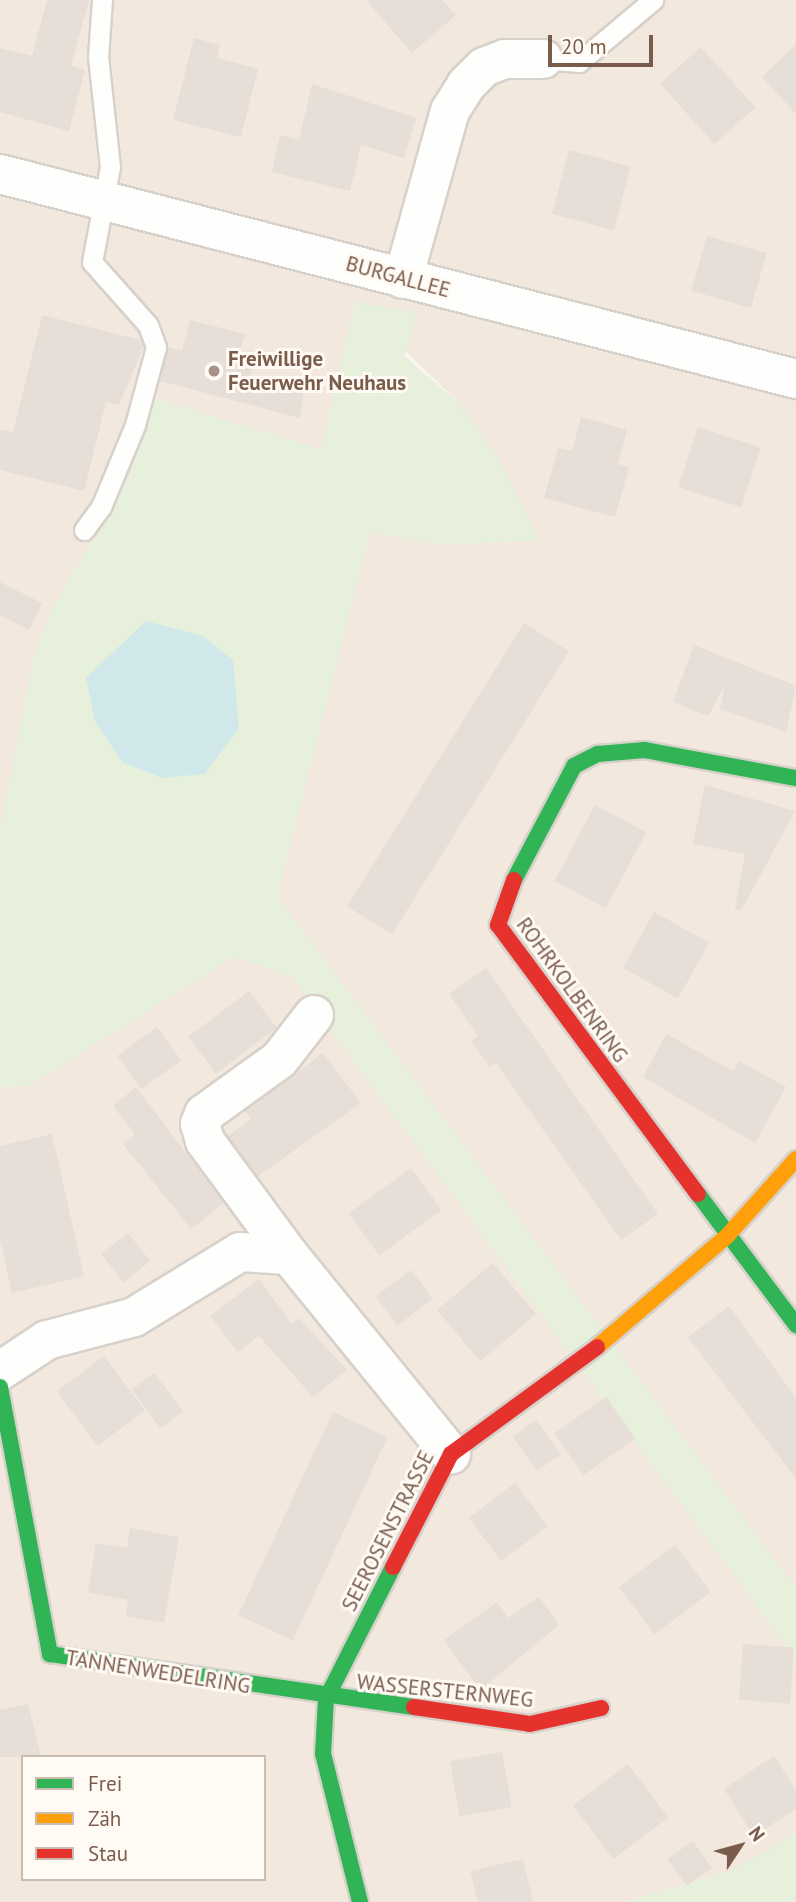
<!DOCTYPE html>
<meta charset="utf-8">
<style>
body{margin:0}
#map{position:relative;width:796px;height:1902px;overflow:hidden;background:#f9f5f0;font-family:"PT Sans",sans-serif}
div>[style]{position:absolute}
.residential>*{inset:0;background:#f2e8de}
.green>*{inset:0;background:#e7f0db}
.water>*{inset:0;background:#d0e8ea}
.building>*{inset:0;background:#e6ded7;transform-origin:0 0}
.roads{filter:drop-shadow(2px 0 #d7d1cb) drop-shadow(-2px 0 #d7d1cb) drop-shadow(0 2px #d7d1cb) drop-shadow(0 -2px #d7d1cb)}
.lane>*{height:19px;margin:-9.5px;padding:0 9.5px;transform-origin:9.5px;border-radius:9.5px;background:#fefefd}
.street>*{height:38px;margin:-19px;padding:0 19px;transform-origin:19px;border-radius:19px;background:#fefefd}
.fast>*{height:16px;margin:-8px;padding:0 8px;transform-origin:8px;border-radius:8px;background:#30b455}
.slow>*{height:16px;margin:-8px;padding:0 8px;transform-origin:8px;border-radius:8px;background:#ff9f0a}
.jam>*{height:16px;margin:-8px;padding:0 8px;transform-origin:8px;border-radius:8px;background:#e5322d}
.dots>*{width:19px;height:19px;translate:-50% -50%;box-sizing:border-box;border:4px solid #fffaf3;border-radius:50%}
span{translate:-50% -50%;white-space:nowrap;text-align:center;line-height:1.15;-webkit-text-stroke:6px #fffaf3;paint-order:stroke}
.street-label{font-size:21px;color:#7a5c4d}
.poi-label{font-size:21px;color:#7a5c4d;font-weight:700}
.left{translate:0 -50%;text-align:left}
.legend{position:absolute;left:21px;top:1755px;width:245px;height:126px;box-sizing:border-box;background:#fffaf3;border:2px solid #cabbb1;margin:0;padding:9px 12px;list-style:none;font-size:21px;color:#7a5c4d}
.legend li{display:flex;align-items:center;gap:14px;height:35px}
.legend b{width:35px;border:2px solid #cabbb1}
.north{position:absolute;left:705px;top:1811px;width:70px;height:70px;-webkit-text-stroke:5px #fffaf3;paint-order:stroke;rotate:54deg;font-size:19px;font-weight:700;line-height:28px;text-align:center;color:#7a5c4d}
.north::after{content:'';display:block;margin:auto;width:24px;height:32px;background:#7a5c4d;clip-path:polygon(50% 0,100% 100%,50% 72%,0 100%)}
.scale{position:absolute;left:548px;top:35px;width:105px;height:32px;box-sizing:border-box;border:4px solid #7a5c4d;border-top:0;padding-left:9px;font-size:21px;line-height:24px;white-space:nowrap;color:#7a5c4d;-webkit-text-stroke:5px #fffaf3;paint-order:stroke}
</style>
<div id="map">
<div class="residential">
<i style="clip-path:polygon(0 0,796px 0,796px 1588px,277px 897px,370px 532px,446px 545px,540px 540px,459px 403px,355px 302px,321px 449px,152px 398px,129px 480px,53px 607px,34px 656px,0 831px)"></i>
<i style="clip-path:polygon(evenodd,234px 957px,291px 976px,796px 1659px,796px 1833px,777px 1847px,729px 1872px,624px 1902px,0 1902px,0 1088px,30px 1085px,234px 957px,23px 1757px,264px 1757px,264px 1879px,23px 1879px,23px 1757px)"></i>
</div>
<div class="green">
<i style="clip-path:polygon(355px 302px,418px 313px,404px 356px,459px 403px,496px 454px,540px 540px,446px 545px,370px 532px,277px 897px,796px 1588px,796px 1659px,291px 976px,234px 957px,30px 1085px,0 1088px,0 831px,34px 656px,53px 607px,129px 480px,152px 398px,321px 449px)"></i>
<i style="clip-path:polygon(796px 1833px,796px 1902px,624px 1902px,729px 1872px)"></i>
</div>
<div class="water">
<i style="clip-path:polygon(146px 621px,203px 636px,233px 660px,239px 729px,204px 774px,163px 778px,123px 763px,95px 721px,86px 678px)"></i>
</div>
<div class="building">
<i style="clip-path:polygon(47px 0,89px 0,71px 66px,85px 70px,69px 131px,0 112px,0 48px,32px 56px)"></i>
<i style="clip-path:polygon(366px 0,442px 0,456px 15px,412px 53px)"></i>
<i style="clip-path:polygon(194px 38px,220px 45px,217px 58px,258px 69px,241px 137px,173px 120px)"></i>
<i style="clip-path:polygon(796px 44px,796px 114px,762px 77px)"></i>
<i style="left:701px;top:47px;width:81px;height:55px;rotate:48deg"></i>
<i style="clip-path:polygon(312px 84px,416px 118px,404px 158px,361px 145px,350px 191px,272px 172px,280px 135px,299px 140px)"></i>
<i style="left:569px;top:150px;width:64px;height:66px;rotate:15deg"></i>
<i style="left:707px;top:236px;width:62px;height:57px;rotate:16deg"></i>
<i style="clip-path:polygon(42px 315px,141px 340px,143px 348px,119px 405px,106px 402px,84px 491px,0 470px,0 430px,13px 432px)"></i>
<i style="clip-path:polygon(190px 320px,245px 334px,239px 355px,255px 358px,249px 379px,304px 387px,300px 418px,160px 381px,168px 347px,182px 351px)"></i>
<i style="clip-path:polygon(581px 417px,627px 430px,618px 464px,629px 467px,615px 517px,544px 498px,558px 448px,572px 451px)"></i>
<i style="left:698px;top:427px;width:66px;height:63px;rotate:18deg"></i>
<i style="clip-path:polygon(0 582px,42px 603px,29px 630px,0 615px)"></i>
<i style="left:524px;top:623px;width:53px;height:334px;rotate:32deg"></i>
<i style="clip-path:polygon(694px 645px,796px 686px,786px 732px,720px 709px,725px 685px,708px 716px,673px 702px)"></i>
<i style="clip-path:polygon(705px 785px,795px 811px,741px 911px,735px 909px,745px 854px,693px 844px)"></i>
<i style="left:595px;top:805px;width:58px;height:86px;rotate:28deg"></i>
<i style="left:654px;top:912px;width:63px;height:64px;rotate:29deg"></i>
<i style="clip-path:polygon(486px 968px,658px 1214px,621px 1240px,496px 1063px,490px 1067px,471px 1041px,478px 1036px,449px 994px)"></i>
<i style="left:249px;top:991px;width:46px;height:76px;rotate:53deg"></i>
<i style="left:157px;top:1027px;width:41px;height:49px;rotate:54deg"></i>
<i style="clip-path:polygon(666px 1034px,733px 1071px,739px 1061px,786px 1087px,755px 1143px,643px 1077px)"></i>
<i style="clip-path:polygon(323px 1053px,361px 1103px,258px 1176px,228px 1136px,251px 1119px,245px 1111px)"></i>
<i style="clip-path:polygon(136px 1087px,224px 1203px,191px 1229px,123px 1144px,135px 1134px,113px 1106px)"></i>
<i style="clip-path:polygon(52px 1134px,84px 1276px,12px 1293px,0 1240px,0 1146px)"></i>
<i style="left:411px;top:1168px;width:52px;height:77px;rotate:54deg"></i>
<i style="left:128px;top:1233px;width:36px;height:34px;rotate:52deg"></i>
<i style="left:493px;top:1263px;width:67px;height:73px;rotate:50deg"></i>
<i style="left:411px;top:1270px;width:36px;height:44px;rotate:53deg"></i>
<i style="clip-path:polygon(259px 1279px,292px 1324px,299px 1318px,347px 1370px,313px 1397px,259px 1336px,238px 1352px,210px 1316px)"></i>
<i style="clip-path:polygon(729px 1306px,796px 1398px,796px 1479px,688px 1337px)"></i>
<i style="left:104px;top:1356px;width:68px;height:59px;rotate:53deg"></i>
<i style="left:154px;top:1373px;width:48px;height:28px;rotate:53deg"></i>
<i style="left:606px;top:1397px;width:51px;height:63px;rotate:55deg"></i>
<i style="left:333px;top:1412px;width:60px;height:224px;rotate:25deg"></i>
<i style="left:536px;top:1420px;width:42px;height:29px;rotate:54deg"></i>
<i style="left:515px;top:1483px;width:54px;height:58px;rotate:53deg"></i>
<i style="clip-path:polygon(130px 1528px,179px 1537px,164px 1623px,126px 1616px,128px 1600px,88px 1592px,96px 1543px,127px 1548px)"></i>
<i style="left:675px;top:1545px;width:59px;height:70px;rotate:53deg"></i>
<i style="clip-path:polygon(539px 1597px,559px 1625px,480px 1690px,444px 1640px,497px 1602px,508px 1618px)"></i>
<i style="left:743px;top:1644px;width:51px;height:56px;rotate:4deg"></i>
<i style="clip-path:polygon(28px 1704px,41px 1757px,0 1757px,0 1710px)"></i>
<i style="left:502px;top:1752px;width:56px;height:53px;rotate:80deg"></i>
<i style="clip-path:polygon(774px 1756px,796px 1790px,796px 1809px,754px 1836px,724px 1789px)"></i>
<i style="left:628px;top:1764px;width:67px;height:69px;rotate:53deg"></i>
<i style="left:693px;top:1841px;width:33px;height:31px;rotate:55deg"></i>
<i style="clip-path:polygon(523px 1859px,533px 1902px,478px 1902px,470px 1871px)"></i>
</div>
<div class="roads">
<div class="lane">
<i style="left:543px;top:59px;width:36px;rotate:5deg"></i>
<i style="left:579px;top:62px;width:97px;rotate:-40deg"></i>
<i style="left:84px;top:530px;width:29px;rotate:-54deg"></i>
<i style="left:101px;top:507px;width:89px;rotate:-67.5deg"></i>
<i style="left:135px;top:425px;width:81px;rotate:-74.9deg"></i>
<i style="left:156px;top:347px;width:23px;rotate:-110deg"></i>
<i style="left:148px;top:325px;width:84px;rotate:-131.6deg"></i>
<i style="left:92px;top:262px;width:97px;rotate:-79.3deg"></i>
<i style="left:110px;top:167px;width:111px;rotate:-96.2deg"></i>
<i style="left:98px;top:57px;width:57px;rotate:-86deg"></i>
</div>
<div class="street">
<i style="left:0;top:174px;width:822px;rotate:14.44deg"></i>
<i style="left:403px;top:279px;width:174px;rotate:-74.4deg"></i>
<i style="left:450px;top:111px;width:31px;rotate:-58deg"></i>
<i style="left:466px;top:85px;width:25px;rotate:-45deg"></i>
<i style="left:484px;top:67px;width:22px;rotate:-21deg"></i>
<i style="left:505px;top:59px;width:38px"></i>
<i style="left:289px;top:1255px;width:142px;rotate:-126.4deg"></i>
<i style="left:205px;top:1141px;width:18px;rotate:-106deg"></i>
<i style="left:200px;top:1124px;width:11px;rotate:-68deg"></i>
<i style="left:204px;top:1114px;width:92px;rotate:-35.8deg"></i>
<i style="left:279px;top:1060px;width:57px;rotate:-52.1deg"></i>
<i style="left:0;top:1371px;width:56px;rotate:-33.4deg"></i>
<i style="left:47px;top:1340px;width:90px;rotate:-14.8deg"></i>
<i style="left:134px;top:1317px;width:124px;rotate:-31.5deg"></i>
<i style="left:240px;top:1252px;width:49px;rotate:3.5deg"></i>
<i style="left:289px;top:1255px;width:257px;rotate:50.9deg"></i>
</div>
<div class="fast">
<i style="left:514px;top:880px;width:129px;rotate:-62.2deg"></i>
<i style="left:574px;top:766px;width:27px;rotate:-27deg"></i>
<i style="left:598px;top:754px;width:47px;rotate:-4.9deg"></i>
<i style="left:645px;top:750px;width:154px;rotate:10.5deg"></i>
<i style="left:698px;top:1194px;width:164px;rotate:53.2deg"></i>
<i style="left:0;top:1387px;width:272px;rotate:79.4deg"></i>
<i style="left:50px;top:1654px;width:368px;rotate:8.3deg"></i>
<i style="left:360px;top:1902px;width:153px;rotate:-104deg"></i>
<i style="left:323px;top:1754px;width:55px;rotate:-86.9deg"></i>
<i style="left:326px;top:1699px;width:148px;rotate:-63.1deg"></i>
</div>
<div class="slow">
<i style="left:597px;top:1347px;width:172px;rotate:-40.5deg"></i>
<i style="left:728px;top:1235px;width:102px;rotate:-48.2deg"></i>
</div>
<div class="jam">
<i style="left:514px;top:880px;width:48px;rotate:109.6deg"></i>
<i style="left:498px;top:925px;width:335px;rotate:53.4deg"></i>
<i style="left:393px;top:1567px;width:127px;rotate:-62.8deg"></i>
<i style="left:451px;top:1454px;width:181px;rotate:-36.2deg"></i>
<i style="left:414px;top:1707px;width:117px;rotate:8.3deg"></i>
<i style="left:530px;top:1724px;width:73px;rotate:-12.7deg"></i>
</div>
</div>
<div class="dots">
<i style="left:214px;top:371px;background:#a69286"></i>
</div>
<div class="street-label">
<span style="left:398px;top:277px;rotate:15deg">BURGALLEE</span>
<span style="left:572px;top:990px;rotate:54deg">ROHRKOLBENRING</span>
<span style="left:388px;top:1531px;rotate:-63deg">SEEROSENSTRASSE</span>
<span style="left:158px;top:1672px;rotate:9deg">TANNENWEDELRING</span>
<span style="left:445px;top:1691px;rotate:6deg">WASSERSTERNWEG</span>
</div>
<div class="poi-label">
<span class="left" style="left:228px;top:371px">Freiwillige<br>Feuerwehr Neuhaus</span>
</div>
<ul class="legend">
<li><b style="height:9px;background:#30b455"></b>Frei</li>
<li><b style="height:9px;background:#ff9f0a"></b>Zäh</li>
<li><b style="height:9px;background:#e5322d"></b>Stau</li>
</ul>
<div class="north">N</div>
<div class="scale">20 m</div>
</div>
